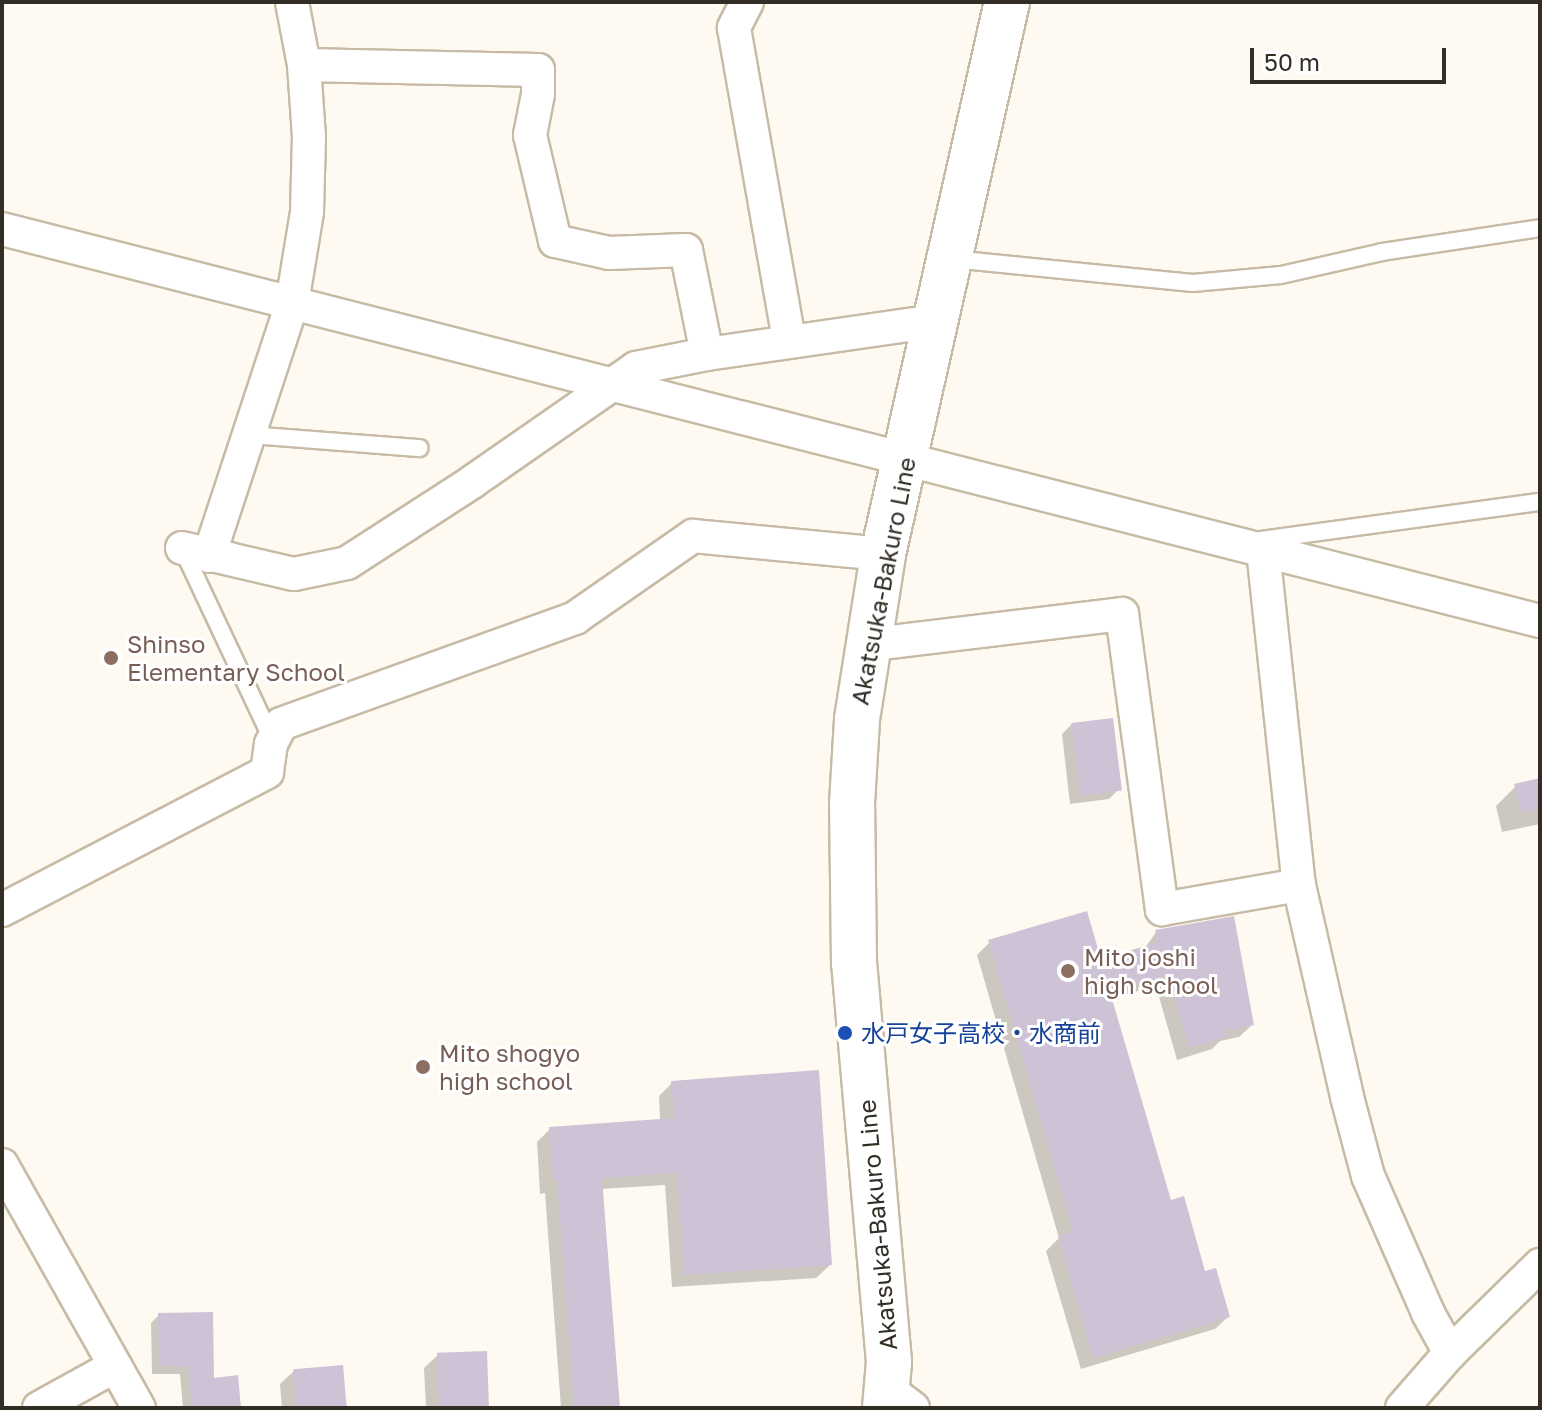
<!DOCTYPE html>
<meta charset="utf-8">
<style>
body{margin:0}
#map{position:relative;width:1542px;height:1410px;overflow:hidden;background:#fffaf1;font-family:"Golos Text","Noto Sans JP",sans-serif}
div>[style]{position:absolute}
.shadow>*{inset:0;background:#0003}
.building>*{inset:0;background:#cec2d7;transform-origin:0 0}
.roads{filter:drop-shadow(2px 0 #c7bba6) drop-shadow(-2px 0 #c7bba6) drop-shadow(0 2px #c7bba6) drop-shadow(0 -2px #c7bba6)}
.lane>*{height:16px;margin:-8px;padding:0 8px;transform-origin:8px;border-radius:8px;background:#fff}
.street>*{height:32px;margin:-16px;padding:0 16px;transform-origin:16px;border-radius:16px;background:#fff}
.secondary>*{height:44px;margin:-22px;padding:0 22px;transform-origin:22px;border-radius:22px;background:#fff}
.dots>*{width:22px;height:22px;translate:-50% -50%;box-sizing:border-box;border:4px solid #fff;border-radius:50%}
span{translate:-50% -50%;white-space:nowrap;text-align:center;line-height:1.15;-webkit-text-stroke:6px #fff;paint-order:stroke}
.street-label{font-size:24px;color:#322e25}
.education-label{font-size:24px;color:#785e54}
.left{translate:0 -50%;text-align:left}
.transit-label{font-size:24px;color:#164399}
.frame{position:absolute;inset:0;border:4px solid #322e25;pointer-events:none}
.scale{position:absolute;left:1250px;top:48px;width:196px;height:36px;box-sizing:border-box;border:4px solid #322e25;border-top:0;padding-left:10px;font-size:24px;line-height:28px;white-space:nowrap;color:#322e25;-webkit-text-stroke:6px #fff;paint-order:stroke}
</style>
<div id="map">
<div class="shadow">
<i style="clip-path:polygon(1072px 724px,1119px 789px,1109px 799px,1070px 804px,1062px 734px)"></i>
<i style="clip-path:polygon(1540px 780px,1540px 824px,1502px 832px,1496px 806px,1516px 786px)"></i>
<i style="clip-path:polygon(1156px 932px,1252px 1025px,1239px 1037px,1220px 1041px,1212px 1049px,1177px 1060px,1156px 986px,1110px 999px,1169px 1203px,1228px 1317px,1215px 1329px,1081px 1369px,1046px 1251px,1059px 1238px,977px 955px,990px 942px,1099px 961px,1145px 948px)"></i>
<i style="clip-path:polygon(672px 1083px,830px 1265px,816px 1278px,672px 1287px,665px 1185px,601px 1189px,618px 1408px,561px 1408px,545px 1193px,540px 1194px,537px 1142px,550px 1129px,660px 1121px,659px 1096px)"></i>
<i style="clip-path:polygon(159px 1315px,239px 1408px,183px 1408px,180px 1374px,152px 1374px,151px 1323px)"></i>
<i style="clip-path:polygon(438px 1355px,487px 1408px,426px 1408px,424px 1368px)"></i>
<i style="clip-path:polygon(294px 1371px,345px 1408px,282px 1408px,280px 1384px)"></i>
</div>
<div class="building">
<i style="left:1113px;top:718px;width:73px;height:42px;rotate:83deg"></i>
<i style="clip-path:polygon(1540px 778px,1540px 809px,1521px 813px,1514px 784px)"></i>
<i style="clip-path:polygon(1087px 911px,1101px 959px,1159px 942px,1155px 930px,1234px 916px,1254px 1025px,1225px 1031px,1227px 1037px,1189px 1048px,1168px 975px,1110px 992px,1171px 1200px,1184px 1196px,1205px 1271px,1216px 1268px,1230px 1317px,1093px 1358px,1058px 1236px,1073px 1232px,988px 940px)"></i>
<i style="clip-path:polygon(819px 1070px,832px 1265px,684px 1275px,677px 1173px,602px 1178px,620px 1408px,574px 1408px,557px 1181px,553px 1181px,549px 1127px,674px 1118px,671px 1081px)"></i>
<i style="clip-path:polygon(213px 1312px,214px 1378px,238px 1375px,241px 1408px,192px 1408px,188px 1366px,159px 1366px,158px 1313px)"></i>
<i style="left:487px;top:1351px;width:57px;height:50px;rotate:88deg"></i>
<i style="left:343px;top:1365px;width:43px;height:50px;rotate:85deg"></i>
</div>
<div class="roads">
<div class="lane">
<i style="left:952px;top:259px;width:242px;rotate:5.7deg"></i>
<i style="left:1193px;top:283px;width:88px;rotate:-5.2deg"></i>
<i style="left:1281px;top:275px;width:104px;rotate:-12.8deg"></i>
<i style="left:1382px;top:252px;width:160px;rotate:-8.6deg"></i>
<i style="left:250px;top:435px;width:170px;rotate:4.4deg"></i>
<i style="left:1262px;top:545px;width:5px;rotate:-101deg"></i>
<i style="left:1261px;top:540px;width:282px;rotate:-7.8deg"></i>
<i style="left:183px;top:550px;width:211px;rotate:64.8deg"></i>
</div>
<div class="street">
<i style="left:747px;top:2px;width:29px;rotate:117deg"></i>
<i style="left:734px;top:28px;width:317px;rotate:80deg"></i>
<i style="left:304px;top:65px;width:234px;rotate:1.2deg"></i>
<i style="left:538px;top:70px;width:24px;rotate:90deg"></i>
<i style="left:538px;top:94px;width:42px;rotate:101deg"></i>
<i style="left:530px;top:135px;width:109px;rotate:76.7deg"></i>
<i style="left:555px;top:241px;width:55px;rotate:12.5deg"></i>
<i style="left:609px;top:253px;width:77px;rotate:-2.2deg"></i>
<i style="left:686px;top:250px;width:106px;rotate:78.6deg"></i>
<i style="left:2px;top:229px;width:1587px;rotate:14.3deg"></i>
<i style="left:182px;top:548px;width:115px;rotate:13.1deg"></i>
<i style="left:294px;top:574px;width:54px;rotate:-11.7deg"></i>
<i style="left:347px;top:563px;width:149px;rotate:-32.9deg"></i>
<i style="left:472px;top:482px;width:200px;rotate:-34.8deg"></i>
<i style="left:636px;top:368px;width:72px;rotate:-11.2deg"></i>
<i style="left:707px;top:354px;width:230px;rotate:-8.2deg"></i>
<i style="left:1263px;top:550px;width:337px;rotate:83.9deg"></i>
<i style="left:1299px;top:885px;width:217px;rotate:77.2deg"></i>
<i style="left:1347px;top:1097px;width:82px;rotate:75.1deg"></i>
<i style="left:1368px;top:1176px;width:150px;rotate:66.3deg"></i>
<i style="left:1428px;top:1313px;width:46px;rotate:61.2deg"></i>
<i style="left:209px;top:556px;width:266px;rotate:-71.8deg"></i>
<i style="left:292px;top:303px;width:92px;rotate:-80.6deg"></i>
<i style="left:307px;top:212px;width:75px;rotate:-88.5deg"></i>
<i style="left:309px;top:137px;width:72px;rotate:-94deg"></i>
<i style="left:304px;top:65px;width:64px;rotate:-100.8deg"></i>
<i style="left:866px;top:645px;width:258px;rotate:-6.9deg"></i>
<i style="left:1122px;top:614px;width:298px;rotate:82.3deg"></i>
<i style="left:1162px;top:909px;width:139px;rotate:-9.9deg"></i>
<i style="left:2px;top:910px;width:299px;rotate:-27.5deg"></i>
<i style="left:267px;top:772px;width:28px;rotate:-82deg"></i>
<i style="left:271px;top:744px;width:22px;rotate:-63deg"></i>
<i style="left:281px;top:724px;width:313px;rotate:-19.8deg"></i>
<i style="left:575px;top:618px;width:144px;rotate:-34.8deg"></i>
<i style="left:693px;top:536px;width:191px;rotate:5.4deg"></i>
<i style="left:2px;top:1165px;width:279px;rotate:60.6deg"></i>
<i style="left:889px;top:1390px;width:30px;rotate:37deg"></i>
<i style="left:39px;top:1408px;width:87px;rotate:-28.9deg"></i>
<i style="left:1402px;top:1408px;width:73px;rotate:-48.9deg"></i>
<i style="left:1450px;top:1353px;width:126px;rotate:-44.4deg"></i>
</div>
<div class="secondary">
<i style="left:885px;top:1408px;width:46px;rotate:-85deg"></i>
<i style="left:889px;top:1362px;width:401px;rotate:-95deg"></i>
<i style="left:854px;top:963px;width:159px;rotate:-90.7deg"></i>
<i style="left:852px;top:804px;width:85px;rotate:-86.6deg"></i>
<i style="left:857px;top:719px;width:167px;rotate:-81deg"></i>
<i style="left:883px;top:554px;width:566px;rotate:-77.34deg"></i>
</div>
</div>
<div class="dots">
<i style="left:111px;top:658px;background:#8d6e63"></i>
<i style="left:1068px;top:971px;background:#8d6e63"></i>
<i style="left:845px;top:1033px;background:#1a4fb4"></i>
<i style="left:423px;top:1067px;background:#8d6e63"></i>
</div>
<div class="street-label">
<span style="left:883px;top:581px;rotate:-79deg">Akatsuka-Bakuro Line</span>
<span style="left:877px;top:1225px;rotate:-95deg">Akatsuka-Bakuro Line</span>
</div>
<div class="education-label">
<span class="left" style="left:127px;top:658px">Shinso<br>Elementary School</span>
<span class="left" style="left:1084px;top:971px">Mito joshi<br>high school</span>
<span class="left" style="left:439px;top:1067px">Mito shogyo<br>high school</span>
</div>
<div class="transit-label">
<span class="left" style="left:861px;top:1033px">水戸女子高校・水商前</span>
</div>
<div class="frame"></div>
<div class="scale">50 m</div>
</div>
